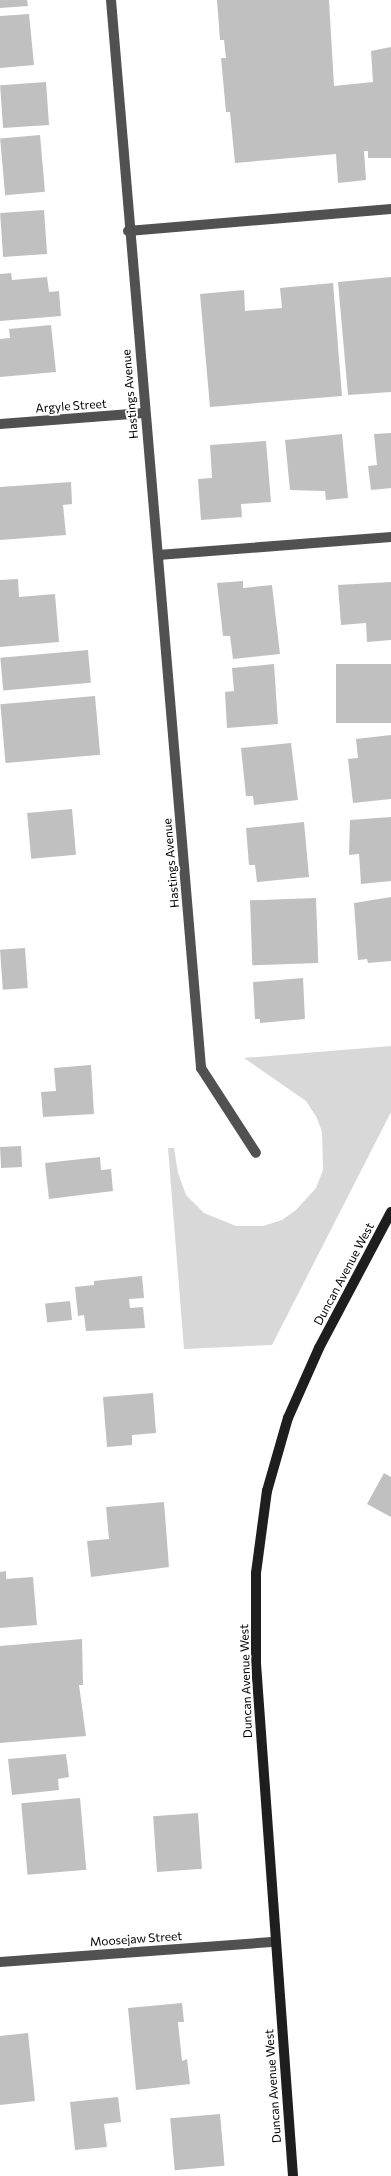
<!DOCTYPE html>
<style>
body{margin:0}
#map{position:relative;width:391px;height:2176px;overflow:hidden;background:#fff;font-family:Commissioner,sans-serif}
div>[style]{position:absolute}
.green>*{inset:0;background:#d8d8d8}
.building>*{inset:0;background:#c0c0c0;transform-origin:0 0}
.street>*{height:10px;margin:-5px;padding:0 5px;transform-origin:5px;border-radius:5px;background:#515151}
.secondary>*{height:10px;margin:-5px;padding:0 5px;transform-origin:5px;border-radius:5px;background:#1e1e1e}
span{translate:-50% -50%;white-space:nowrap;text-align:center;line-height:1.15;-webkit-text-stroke:4px #fff;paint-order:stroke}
.street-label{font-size:12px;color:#000}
</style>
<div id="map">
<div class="green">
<i style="clip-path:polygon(391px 1046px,391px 1112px,272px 1345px,184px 1349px,168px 1148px,174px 1148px,178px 1173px,186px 1195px,204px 1213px,236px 1226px,263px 1226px,282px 1220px,296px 1210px,316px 1188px,323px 1170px,322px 1132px,317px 1118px,306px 1101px,244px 1058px)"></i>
</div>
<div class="building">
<i style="clip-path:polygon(0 0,27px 0,28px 6px,0 8px)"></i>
<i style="clip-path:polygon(217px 0,329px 0,334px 86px,373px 82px,371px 51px,391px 47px,391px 158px,368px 158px,368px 151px,364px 151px,366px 180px,338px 183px,336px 154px,235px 163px,230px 112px,226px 112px,221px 58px,226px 58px,224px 40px,220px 40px)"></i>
<i style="clip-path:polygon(29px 14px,34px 65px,0 68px,0 16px)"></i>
<i style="left:46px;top:82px;width:43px;height:46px;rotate:86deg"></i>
<i style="left:40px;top:135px;width:57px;height:40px;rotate:85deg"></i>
<i style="left:44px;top:210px;width:44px;height:44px;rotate:86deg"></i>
<i style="clip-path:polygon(11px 273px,12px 280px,47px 277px,49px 292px,59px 291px,61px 316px,0 321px,0 274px)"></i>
<i style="clip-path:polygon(391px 277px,391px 392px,348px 395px,338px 282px)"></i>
<i style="clip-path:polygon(333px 283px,342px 396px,210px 407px,200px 294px,244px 290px,245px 311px,282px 308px,280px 288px)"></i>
<i style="clip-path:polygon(51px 325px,56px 372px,0 377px,0 339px,10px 338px,9px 329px)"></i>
<i style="clip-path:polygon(391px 433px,391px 488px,371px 490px,368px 466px,377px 465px,374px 434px)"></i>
<i style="clip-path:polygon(342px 434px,348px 498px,326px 500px,325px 491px,290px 490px,285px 440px)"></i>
<i style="clip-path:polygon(266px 441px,271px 502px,241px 504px,242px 517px,201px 520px,198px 479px,212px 478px,210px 445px)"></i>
<i style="clip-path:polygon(71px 482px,72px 504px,63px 505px,66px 535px,0 540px,0 487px)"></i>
<i style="clip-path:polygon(18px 579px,19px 597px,55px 594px,59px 642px,0 647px,0 580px)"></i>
<i style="clip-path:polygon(243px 581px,243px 588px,272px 585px,280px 654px,233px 659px,230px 636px,223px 636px,217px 583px)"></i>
<i style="clip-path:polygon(391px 582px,391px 640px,367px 642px,366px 623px,341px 625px,338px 585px)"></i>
<i style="left:88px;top:650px;width:33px;height:88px;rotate:85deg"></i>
<i style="clip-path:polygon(274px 664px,278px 724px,227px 728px,225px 692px,234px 691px,232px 668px)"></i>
<i style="left:391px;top:664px;width:59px;height:55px;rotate:90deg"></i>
<i style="left:95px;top:696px;width:59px;height:95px;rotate:85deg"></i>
<i style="clip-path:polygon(391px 735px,391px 799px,353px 803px,348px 759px,358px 758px,356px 739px)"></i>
<i style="clip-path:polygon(291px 743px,298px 800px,254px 805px,253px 796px,246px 796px,241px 748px)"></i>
<i style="left:72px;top:809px;width:46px;height:45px;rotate:85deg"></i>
<i style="clip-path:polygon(391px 817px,391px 881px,361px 884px,359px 854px,349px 855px,350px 820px)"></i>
<i style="clip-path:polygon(304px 822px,309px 877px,257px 882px,255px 865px,249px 865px,246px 828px)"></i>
<i style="clip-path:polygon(391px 897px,391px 961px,368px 963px,367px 959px,358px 960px,354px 903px)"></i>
<i style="left:316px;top:898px;width:65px;height:66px;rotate:88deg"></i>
<i style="left:25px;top:948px;width:40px;height:25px;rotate:86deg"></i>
<i style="clip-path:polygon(303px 978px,305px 1019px,260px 1023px,260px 1019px,255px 1019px,253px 982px)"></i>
<i style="clip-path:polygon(91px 1065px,94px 1114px,43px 1117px,41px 1092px,56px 1091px,54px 1068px)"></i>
<i style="left:21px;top:1146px;width:21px;height:21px;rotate:87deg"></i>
<i style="clip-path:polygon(100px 1157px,101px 1170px,111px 1169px,113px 1191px,49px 1199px,45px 1163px)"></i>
<i style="clip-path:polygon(142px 1276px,144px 1298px,129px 1299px,130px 1308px,143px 1307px,145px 1328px,86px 1331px,84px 1315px,78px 1316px,75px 1287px,94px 1285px,94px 1281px)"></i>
<i style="left:70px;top:1301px;width:19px;height:25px;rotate:84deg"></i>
<i style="clip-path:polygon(153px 1393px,156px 1433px,132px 1435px,132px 1445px,107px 1447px,103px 1397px)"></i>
<i style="clip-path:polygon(384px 1473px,391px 1477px,391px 1517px,367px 1504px)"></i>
<i style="clip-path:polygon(164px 1502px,169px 1567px,91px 1577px,87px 1541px,109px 1539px,106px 1507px)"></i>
<i style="clip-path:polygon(6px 1571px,6px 1579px,33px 1577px,37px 1625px,0 1628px,0 1572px)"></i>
<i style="clip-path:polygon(82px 1639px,83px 1685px,79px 1685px,86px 1736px,0 1743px,0 1646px)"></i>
<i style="clip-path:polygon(66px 1754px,69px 1777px,58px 1779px,59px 1790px,12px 1795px,8px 1759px)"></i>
<i style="left:80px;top:1798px;width:72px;height:59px;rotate:85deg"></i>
<i style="left:198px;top:1813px;width:56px;height:45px;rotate:86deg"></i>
<i style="clip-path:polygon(182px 2003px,184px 2022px,178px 2022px,182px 2061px,187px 2059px,190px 2084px,136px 2090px,128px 2008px)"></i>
<i style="clip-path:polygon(28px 2033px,35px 2101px,0 2105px,0 2036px)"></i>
<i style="clip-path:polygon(118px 2097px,121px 2122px,104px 2124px,107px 2147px,75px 2150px,70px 2102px)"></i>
<i style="left:220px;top:2114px;width:52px;height:50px;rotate:85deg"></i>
</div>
<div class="street">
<i style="left:111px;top:0;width:1072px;rotate:85.18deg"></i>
<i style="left:201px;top:1068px;width:101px;rotate:57.1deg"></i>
<i style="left:128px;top:231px;width:264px;rotate:-4.8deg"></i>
<i style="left:0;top:424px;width:144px;rotate:-4.4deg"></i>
<i style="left:158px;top:555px;width:234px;rotate:-4.4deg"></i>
<i style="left:0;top:1962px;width:276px;rotate:-4.2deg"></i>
</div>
<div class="secondary">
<i style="left:293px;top:2176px;width:514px;rotate:-94.13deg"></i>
<i style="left:256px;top:1663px;width:90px;rotate:-90deg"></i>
<i style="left:256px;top:1573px;width:83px;rotate:-82.4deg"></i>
<i style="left:267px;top:1491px;width:76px;rotate:-74deg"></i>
<i style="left:288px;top:1418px;width:77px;rotate:-66.1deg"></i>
<i style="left:319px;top:1348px;width:154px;rotate:-62.1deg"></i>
</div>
<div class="street-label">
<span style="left:130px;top:394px;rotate:-95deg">Hastings Avenue</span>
<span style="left:71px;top:406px;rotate:-4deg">Argyle Street</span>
<span style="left:171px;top:863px;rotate:-95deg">Hastings Avenue</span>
<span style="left:344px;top:1274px;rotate:-62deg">Duncan Avenue West</span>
<span style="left:246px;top:1681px;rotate:-92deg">Duncan Avenue West</span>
<span style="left:136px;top:1939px;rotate:-4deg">Moosejaw Street</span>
<span style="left:273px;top:2086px;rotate:-94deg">Duncan Avenue West</span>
</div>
</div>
